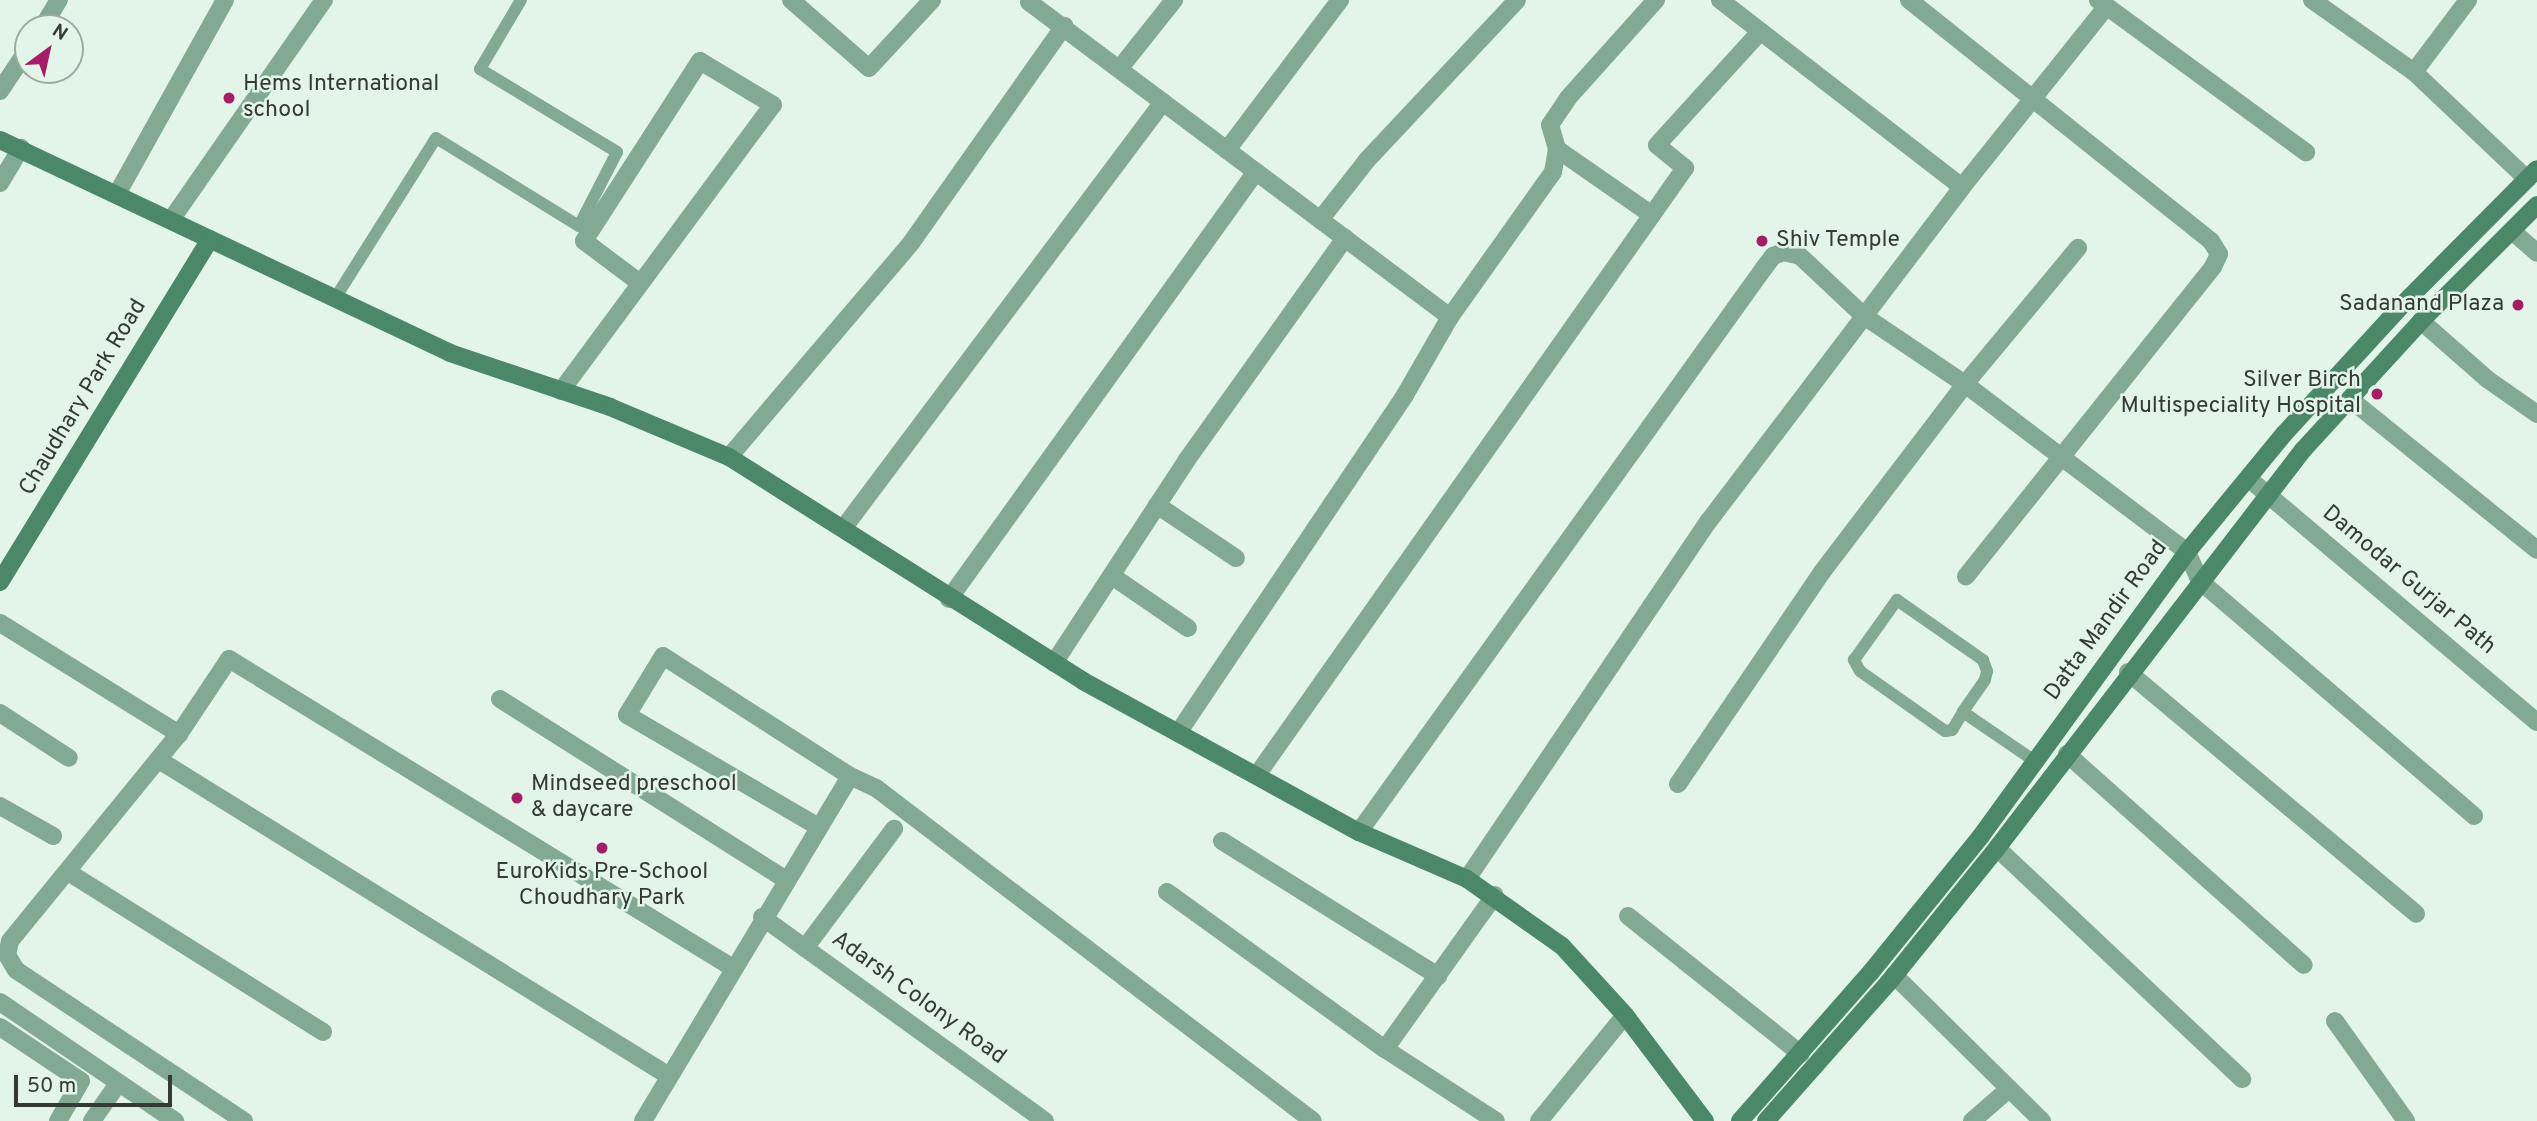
<!DOCTYPE html>
<style>
body{margin:0}
#map{position:relative;width:2537px;height:1121px;overflow:hidden;background:#e3f4e9;font-family:Overpass,sans-serif}
div>[style]{position:absolute}
.lane>*{height:12px;margin:-6px;padding:0 6px;transform-origin:6px;border-radius:6px;background:#82aa93}
.street>*{height:18px;margin:-9px;padding:0 9px;transform-origin:9px;border-radius:9px;background:#82aa93}
.secondary>*{height:18px;margin:-9px;padding:0 9px;transform-origin:9px;border-radius:9px;background:#4a8868}
.dots>*{width:19px;height:19px;translate:-50% -50%;box-sizing:border-box;border:4px solid #e3f4e9;border-radius:50%}
span{translate:-50% -50%;white-space:nowrap;text-align:center;line-height:1.15;-webkit-text-stroke:5px #e3f4e9;paint-order:stroke}
.poi-label{font-size:23px;color:#343b37}
.left{translate:0 -50%;text-align:left}
.right{translate:-100% -50%;text-align:right}
.street-label{font-size:23px;color:#343b37}
.north{position:absolute;left:14px;top:14px;width:70px;height:70px;box-sizing:border-box;background:#e3f4e9;border:2px solid #9daaa2;border-radius:50%;rotate:33deg;font-size:19px;font-weight:700;line-height:28px;text-align:center;color:#343b37}
.north::after{content:'';display:block;margin:auto;width:24px;height:32px;background:#a51d66;clip-path:polygon(50% 0,100% 100%,50% 72%,0 100%)}
.scale{position:absolute;left:14px;top:1075px;width:158px;height:32px;box-sizing:border-box;border:4px solid #343b37;border-top:0;padding-left:9px;font-size:21px;line-height:24px;white-space:nowrap;color:#343b37;-webkit-text-stroke:5px #e3f4e9;paint-order:stroke}
</style>
<div id="map">
<div class="lane">
<i style="left:334px;top:300px;width:191px;rotate:-57.8deg"></i>
<i style="left:436px;top:138px;width:168px;rotate:31.6deg"></i>
<i style="left:579px;top:226px;width:83px;rotate:-62.8deg"></i>
<i style="left:617px;top:152px;width:160px;rotate:-148.8deg"></i>
<i style="left:480px;top:69px;width:80px;rotate:-59.3deg"></i>
<i style="left:1963px;top:712px;width:21px;rotate:121deg"></i>
<i style="left:1952px;top:730px;width:7px;rotate:172deg"></i>
<i style="left:1945px;top:731px;width:104px;rotate:-144.8deg"></i>
<i style="left:1860px;top:671px;width:13px;rotate:-119deg"></i>
<i style="left:1854px;top:660px;width:74px;rotate:-54.4deg"></i>
<i style="left:1897px;top:600px;width:105px;rotate:34.9deg"></i>
<i style="left:1983px;top:660px;width:12px;rotate:70deg"></i>
<i style="left:1987px;top:671px;width:9px;rotate:103deg"></i>
<i style="left:1985px;top:680px;width:39px;rotate:125deg"></i>
<i style="left:1963px;top:712px;width:88px;rotate:34.4deg"></i>
</div>
<div class="street">
<i style="left:791px;top:0;width:103px;rotate:41.1deg"></i>
<i style="left:869px;top:68px;width:93px;rotate:-47.2deg"></i>
<i style="left:1720px;top:0;width:306px;rotate:37.7deg"></i>
<i style="left:1909px;top:0;width:386px;rotate:38.6deg"></i>
<i style="left:2211px;top:241px;width:15px;rotate:58deg"></i>
<i style="left:2219px;top:254px;width:14px;rotate:115deg"></i>
<i style="left:2213px;top:267px;width:396px;rotate:128.6deg"></i>
<i style="left:2098px;top:0;width:258px;rotate:36.2deg"></i>
<i style="left:2312px;top:0;width:125px;rotate:35.2deg"></i>
<i style="left:2414px;top:72px;width:90px;rotate:-53.1deg"></i>
<i style="left:1029px;top:2px;width:526px;rotate:36.8deg"></i>
<i style="left:42px;top:28px;width:33px;rotate:-59deg"></i>
<i style="left:1120px;top:68px;width:87px;rotate:-51.5deg"></i>
<i style="left:2414px;top:72px;width:156px;rotate:43.4deg"></i>
<i style="left:0;top:91px;width:50px;rotate:-56.3deg"></i>
<i style="left:1227px;top:150px;width:188px;rotate:-53deg"></i>
<i style="left:0;top:183px;width:41px;rotate:-59deg"></i>
<i style="left:117px;top:194px;width:222px;rotate:-60.9deg"></i>
<i style="left:1652px;top:215px;width:116px;rotate:-145.2deg"></i>
<i style="left:1557px;top:149px;width:25px;rotate:-106deg"></i>
<i style="left:1550px;top:125px;width:32px;rotate:-56deg"></i>
<i style="left:1568px;top:98px;width:132px;rotate:-48.1deg"></i>
<i style="left:171px;top:220px;width:268px;rotate:-55.2deg"></i>
<i style="left:1320px;top:220px;width:76px;rotate:-51.9deg"></i>
<i style="left:1367px;top:160px;width:219px;rotate:-46.8deg"></i>
<i style="left:2512px;top:231px;width:33px;rotate:41deg"></i>
<i style="left:2421px;top:321px;width:88px;rotate:41.3deg"></i>
<i style="left:2487px;top:379px;width:61px;rotate:35deg"></i>
<i style="left:561px;top:391px;width:356px;rotate:-53.5deg"></i>
<i style="left:773px;top:105px;width:85px;rotate:-148.9deg"></i>
<i style="left:700px;top:61px;width:214px;rotate:122.8deg"></i>
<i style="left:584px;top:241px;width:70px;rotate:36.9deg"></i>
<i style="left:2350px;top:399px;width:240px;rotate:38.9deg"></i>
<i style="left:729px;top:457px;width:281px;rotate:-49.6deg"></i>
<i style="left:911px;top:243px;width:266px;rotate:-54.8deg"></i>
<i style="left:2248px;top:478px;width:378px;rotate:40.2deg"></i>
<i style="left:1157px;top:505px;width:95px;rotate:33.9deg"></i>
<i style="left:845px;top:526px;width:530px;rotate:-53.13deg"></i>
<i style="left:1112px;top:576px;width:92px;rotate:34.4deg"></i>
<i style="left:949px;top:599px;width:525px;rotate:-54.31deg"></i>
<i style="left:0;top:623px;width:211px;rotate:31.8deg"></i>
<i style="left:1054px;top:663px;width:241px;rotate:-56.8deg"></i>
<i style="left:1186px;top:461px;width:274px;rotate:-54.5deg"></i>
<i style="left:2128px;top:672px;width:376px;rotate:40deg"></i>
<i style="left:500px;top:699px;width:337px;rotate:32.3deg"></i>
<i style="left:0;top:713px;width:82px;rotate:33.1deg"></i>
<i style="left:1178px;top:733px;width:407px;rotate:-56.1deg"></i>
<i style="left:1405px;top:395px;width:90px;rotate:-60deg"></i>
<i style="left:1450px;top:317px;width:161px;rotate:-54.6deg"></i>
<i style="left:1543px;top:186px;width:17px;rotate:-54deg"></i>
<i style="left:1553px;top:172px;width:23px;rotate:-80deg"></i>
<i style="left:2067px;top:754px;width:317px;rotate:41.7deg"></i>
<i style="left:159px;top:760px;width:600px;rotate:31.78deg"></i>
<i style="left:1257px;top:775px;width:743px;rotate:-54.81deg"></i>
<i style="left:1685px;top:168px;width:36px;rotate:-141deg"></i>
<i style="left:1657px;top:145px;width:153px;rotate:-47.7deg"></i>
<i style="left:1678px;top:784px;width:256px;rotate:-55.8deg"></i>
<i style="left:1822px;top:572px;width:236px;rotate:-52.7deg"></i>
<i style="left:1965px;top:384px;width:177px;rotate:-50.3deg"></i>
<i style="left:0;top:806px;width:61px;rotate:29.5deg"></i>
<i style="left:817px;top:826px;width:220px;rotate:-149.7deg"></i>
<i style="left:627px;top:715px;width:69px;rotate:-58.6deg"></i>
<i style="left:663px;top:656px;width:222px;rotate:32.7deg"></i>
<i style="left:1359px;top:832px;width:694px;rotate:-54.32deg"></i>
<i style="left:1764px;top:268px;width:15px;rotate:-53deg"></i>
<i style="left:1773px;top:256px;width:12px;rotate:-20deg"></i>
<i style="left:1784px;top:252px;width:16px;rotate:14deg"></i>
<i style="left:1800px;top:256px;width:88px;rotate:43.2deg"></i>
<i style="left:1864px;top:316px;width:122px;rotate:34deg"></i>
<i style="left:1965px;top:384px;width:278px;rotate:37.1deg"></i>
<i style="left:2187px;top:552px;width:32px;rotate:66deg"></i>
<i style="left:2200px;top:581px;width:361px;rotate:40.6deg"></i>
<i style="left:1222px;top:841px;width:255px;rotate:32deg"></i>
<i style="left:1997px;top:848px;width:337px;rotate:43.3deg"></i>
<i style="left:68px;top:872px;width:301px;rotate:32.1deg"></i>
<i style="left:1467px;top:879px;width:431px;rotate:-56deg"></i>
<i style="left:1708px;top:522px;width:420px;rotate:-52.8deg"></i>
<i style="left:1962px;top:187px;width:231px;rotate:-51.3deg"></i>
<i style="left:1167px;top:892px;width:269px;rotate:35.8deg"></i>
<i style="left:1385px;top:1049px;width:132px;rotate:33deg"></i>
<i style="left:1628px;top:916px;width:221px;rotate:38.6deg"></i>
<i style="left:762px;top:917px;width:349px;rotate:35.8deg"></i>
<i style="left:805px;top:948px;width:149px;rotate:-53.2deg"></i>
<i style="left:1894px;top:975px;width:208px;rotate:44.6deg"></i>
<i style="left:0;top:1002px;width:212px;rotate:34.2deg"></i>
<i style="left:2335px;top:1021px;width:123px;rotate:54.6deg"></i>
<i style="left:0;top:1027px;width:97px;rotate:33.7deg"></i>
<i style="left:81px;top:1081px;width:46px;rotate:119.9deg"></i>
<i style="left:1385px;top:1049px;width:189px;rotate:-54.5deg"></i>
<i style="left:92px;top:1121px;width:44px;rotate:-55.2deg"></i>
<i style="left:244px;top:1121px;width:273px;rotate:-146.5deg"></i>
<i style="left:16px;top:970px;width:17px;rotate:-121deg"></i>
<i style="left:7px;top:955px;width:14px;rotate:-78deg"></i>
<i style="left:10px;top:941px;width:267px;rotate:-50.8deg"></i>
<i style="left:179px;top:734px;width:90px;rotate:-56.3deg"></i>
<i style="left:229px;top:659px;width:591px;rotate:31.51deg"></i>
<i style="left:643px;top:1121px;width:402px;rotate:-59deg"></i>
<i style="left:850px;top:776px;width:29px;rotate:25deg"></i>
<i style="left:876px;top:788px;width:549px;rotate:37.31deg"></i>
<i style="left:1539px;top:1121px;width:136px;rotate:-50.9deg"></i>
<i style="left:1972px;top:1121px;width:49px;rotate:-40.9deg"></i>
</div>
<div class="secondary">
<i style="left:0;top:140px;width:498px;rotate:25.3deg"></i>
<i style="left:450px;top:353px;width:169px;rotate:18.6deg"></i>
<i style="left:610px;top:407px;width:129px;rotate:22.8deg"></i>
<i style="left:729px;top:457px;width:419px;rotate:32.3deg"></i>
<i style="left:1083px;top:681px;width:315px;rotate:28.7deg"></i>
<i style="left:1359px;top:832px;width:118px;rotate:23.5deg"></i>
<i style="left:1467px;top:879px;width:116px;rotate:35.2deg"></i>
<i style="left:1562px;top:946px;width:93px;rotate:47.6deg"></i>
<i style="left:1625px;top:1015px;width:133px;rotate:53deg"></i>
<i style="left:0;top:582px;width:402px;rotate:-58.5deg"></i>
<i style="left:1740px;top:1121px;width:198px;rotate:-48.7deg"></i>
<i style="left:1871px;top:972px;width:175px;rotate:-51deg"></i>
<i style="left:1981px;top:836px;width:351px;rotate:-54deg"></i>
<i style="left:2187px;top:552px;width:153px;rotate:-50.6deg"></i>
<i style="left:2284px;top:434px;width:176px;rotate:-47.5deg"></i>
<i style="left:2403px;top:304px;width:190px;rotate:-45.2deg"></i>
<i style="left:1766px;top:1121px;width:186px;rotate:-48.5deg"></i>
<i style="left:1889px;top:982px;width:172px;rotate:-51.1deg"></i>
<i style="left:1997px;top:848px;width:502px;rotate:-52.45deg"></i>
<i style="left:2303px;top:450px;width:175px;rotate:-47.5deg"></i>
<i style="left:2421px;top:321px;width:164px;rotate:-45deg"></i>
</div>
<div class="dots">
<i style="left:229px;top:98px;background:#a51d66"></i>
<i style="left:1762px;top:241px;background:#a51d66"></i>
<i style="left:2518px;top:305px;background:#a51d66"></i>
<i style="left:2377px;top:394px;background:#a51d66"></i>
<i style="left:517px;top:798px;background:#a51d66"></i>
<i style="left:602px;top:848px;background:#a51d66"></i>
</div>
<div class="poi-label">
<span class="left" style="left:243px;top:98px">Hems International<br>school</span>
<span class="left" style="left:1776px;top:241px">Shiv Temple</span>
<span class="right" style="left:2504px;top:305px">Sadanand Plaza</span>
<span class="right" style="left:2361px;top:394px">Silver Birch<br>Multispeciality Hospital</span>
<span class="left" style="left:531px;top:798px">Mindseed preschool<br>&amp; daycare</span>
<span style="left:602px;top:886px">EuroKids Pre-School<br>Choudhary Park</span>
</div>
<div class="street-label">
<span style="left:84px;top:398px;rotate:-59deg">Chaudhary Park Road</span>
<span style="left:2408px;top:581px;rotate:40deg">Damodar Gurjar Path</span>
<span style="left:2107px;top:621px;rotate:-54deg">Datta Mandir Road</span>
<span style="left:918px;top:999px;rotate:36deg">Adarsh Colony Road</span>
</div>
<div class="north">N</div>
<div class="scale">50 m</div>
</div>
